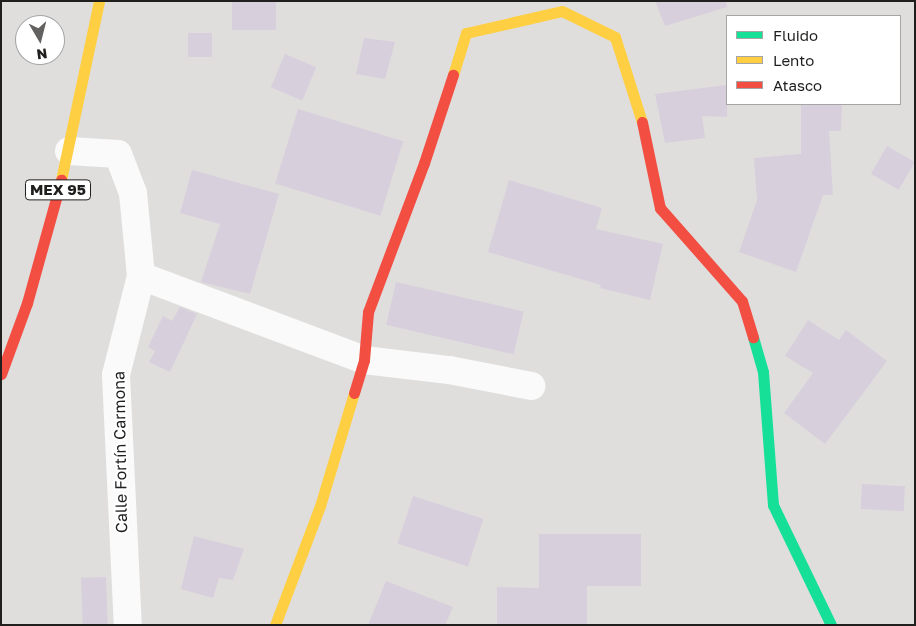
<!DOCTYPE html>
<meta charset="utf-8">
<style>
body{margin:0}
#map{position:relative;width:916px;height:626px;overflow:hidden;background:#dfdedd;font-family:"Golos Text",sans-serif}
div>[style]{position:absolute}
.building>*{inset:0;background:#d7cfdc;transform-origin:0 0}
.street>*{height:28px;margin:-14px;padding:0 14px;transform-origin:14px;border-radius:14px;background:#fafafa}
.fast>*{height:11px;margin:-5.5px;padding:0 5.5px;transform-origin:5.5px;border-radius:5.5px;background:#16e098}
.slow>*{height:11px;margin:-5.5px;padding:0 5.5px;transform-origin:5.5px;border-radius:5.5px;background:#ffcf43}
.jam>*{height:11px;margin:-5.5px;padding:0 5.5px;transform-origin:5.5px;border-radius:5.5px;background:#f24e42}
span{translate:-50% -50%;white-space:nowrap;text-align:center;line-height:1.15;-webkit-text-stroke:4px #fff;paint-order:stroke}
.shield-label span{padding:1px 4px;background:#fff;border:1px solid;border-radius:4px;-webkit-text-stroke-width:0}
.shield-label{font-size:15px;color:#201f1e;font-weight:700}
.street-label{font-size:16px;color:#201f1e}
.frame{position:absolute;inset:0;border:2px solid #201f1e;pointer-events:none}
.legend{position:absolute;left:726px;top:15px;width:175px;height:90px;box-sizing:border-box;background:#fff;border:1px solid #a6a5a5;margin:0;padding:6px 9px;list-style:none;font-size:15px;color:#201f1e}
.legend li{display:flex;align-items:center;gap:10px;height:25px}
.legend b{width:25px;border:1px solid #a6a5a5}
.north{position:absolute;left:15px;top:15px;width:50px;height:50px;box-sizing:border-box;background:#fff;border:1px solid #a6a5a5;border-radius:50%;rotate:172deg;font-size:14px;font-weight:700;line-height:20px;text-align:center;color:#201f1e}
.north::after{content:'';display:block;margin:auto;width:18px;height:22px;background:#636261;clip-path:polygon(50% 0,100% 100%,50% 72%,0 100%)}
</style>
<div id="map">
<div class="building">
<i style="left:232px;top:1px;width:44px;height:29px"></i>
<i style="clip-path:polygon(655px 1px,726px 1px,727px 7px,665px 26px)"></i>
<i style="left:188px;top:33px;width:24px;height:24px"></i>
<i style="clip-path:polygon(364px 38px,395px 42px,385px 79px,356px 74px)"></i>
<i style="left:285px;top:54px;width:34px;height:36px;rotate:23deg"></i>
<i style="clip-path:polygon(727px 85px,727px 117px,702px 116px,705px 138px,665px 143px,655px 94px)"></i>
<i style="clip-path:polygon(801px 104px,842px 104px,841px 131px,829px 131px,833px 195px,823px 195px,796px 272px,739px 252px,757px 200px,754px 158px,801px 154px)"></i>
<i style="left:298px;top:109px;width:110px;height:78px;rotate:17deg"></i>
<i style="left:887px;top:146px;width:32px;height:32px;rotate:30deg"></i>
<i style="clip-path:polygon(192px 170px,279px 194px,250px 294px,201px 282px,220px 224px,180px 213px)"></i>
<i style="clip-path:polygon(509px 180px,602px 208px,596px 229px,663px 244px,650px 300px,600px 288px,601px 285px,488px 252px)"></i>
<i style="left:396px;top:282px;width:131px;height:44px;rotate:13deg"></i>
<i style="clip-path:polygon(180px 307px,197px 314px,170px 372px,149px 362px,155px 351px,148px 347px,163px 316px,172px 321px)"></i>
<i style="clip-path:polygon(808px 320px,839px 340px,846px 330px,887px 361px,825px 444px,784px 413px,813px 373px,785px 356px)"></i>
<i style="left:862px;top:484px;width:43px;height:25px;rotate:3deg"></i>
<i style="left:413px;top:496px;width:74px;height:50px;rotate:18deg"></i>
<i style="clip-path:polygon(539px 534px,641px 534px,641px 586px,587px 586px,587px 625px,497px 625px,497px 587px,539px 588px)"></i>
<i style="clip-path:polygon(194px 536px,244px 549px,233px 580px,219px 578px,213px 598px,181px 589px)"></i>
<i style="left:106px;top:577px;width:48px;height:25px;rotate:88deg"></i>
<i style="clip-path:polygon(386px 581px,453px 607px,445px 625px,368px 625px)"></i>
</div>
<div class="street">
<i style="left:69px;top:151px;width:49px;rotate:3.5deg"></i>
<i style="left:118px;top:154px;width:42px;rotate:69deg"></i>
<i style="left:133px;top:193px;width:83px;rotate:84.5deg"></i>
<i style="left:141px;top:276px;width:102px;rotate:104.2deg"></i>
<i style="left:116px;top:375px;width:250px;rotate:87.3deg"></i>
<i style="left:141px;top:276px;width:238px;rotate:20.6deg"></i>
<i style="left:364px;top:360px;width:86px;rotate:6.7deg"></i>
<i style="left:449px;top:370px;width:84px;rotate:11deg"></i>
</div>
<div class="fast">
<i style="left:753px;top:337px;width:36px;rotate:74deg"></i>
<i style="left:763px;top:372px;width:133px;rotate:85.7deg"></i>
<i style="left:773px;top:505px;width:133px;rotate:64.2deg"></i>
</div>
<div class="slow">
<i style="left:453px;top:75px;width:44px;rotate:-72.8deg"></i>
<i style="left:466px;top:33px;width:98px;rotate:-12.9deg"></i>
<i style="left:562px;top:11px;width:59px;rotate:26.1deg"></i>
<i style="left:615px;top:37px;width:89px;rotate:72.4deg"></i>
<i style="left:61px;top:180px;width:183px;rotate:-78deg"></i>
<i style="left:275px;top:625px;width:127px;rotate:-69.3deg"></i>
<i style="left:320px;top:506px;width:118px;rotate:-73.3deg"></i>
</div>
<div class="jam">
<i style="left:642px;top:122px;width:88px;rotate:78.2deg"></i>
<i style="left:660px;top:208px;width:124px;rotate:48.6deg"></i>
<i style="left:742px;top:301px;width:38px;rotate:73deg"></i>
<i style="left:1px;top:374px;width:76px;rotate:-69.9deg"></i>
<i style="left:27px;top:303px;width:128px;rotate:-74.5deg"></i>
<i style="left:354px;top:393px;width:34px;rotate:-73deg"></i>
<i style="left:364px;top:360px;width:48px;rotate:-85.2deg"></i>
<i style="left:368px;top:312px;width:159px;rotate:-69.4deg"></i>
<i style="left:424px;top:163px;width:93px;rotate:-71.8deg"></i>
</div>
<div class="shield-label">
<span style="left:58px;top:190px">MEX 95</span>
</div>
<div class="street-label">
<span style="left:120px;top:452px;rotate:-91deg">Calle Fortín Carmona</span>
</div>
<div class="frame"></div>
<ul class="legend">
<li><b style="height:6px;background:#16e098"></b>Fluido</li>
<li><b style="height:6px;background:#ffcf43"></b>Lento</li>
<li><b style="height:6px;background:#f24e42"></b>Atasco</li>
</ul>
<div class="north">N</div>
</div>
